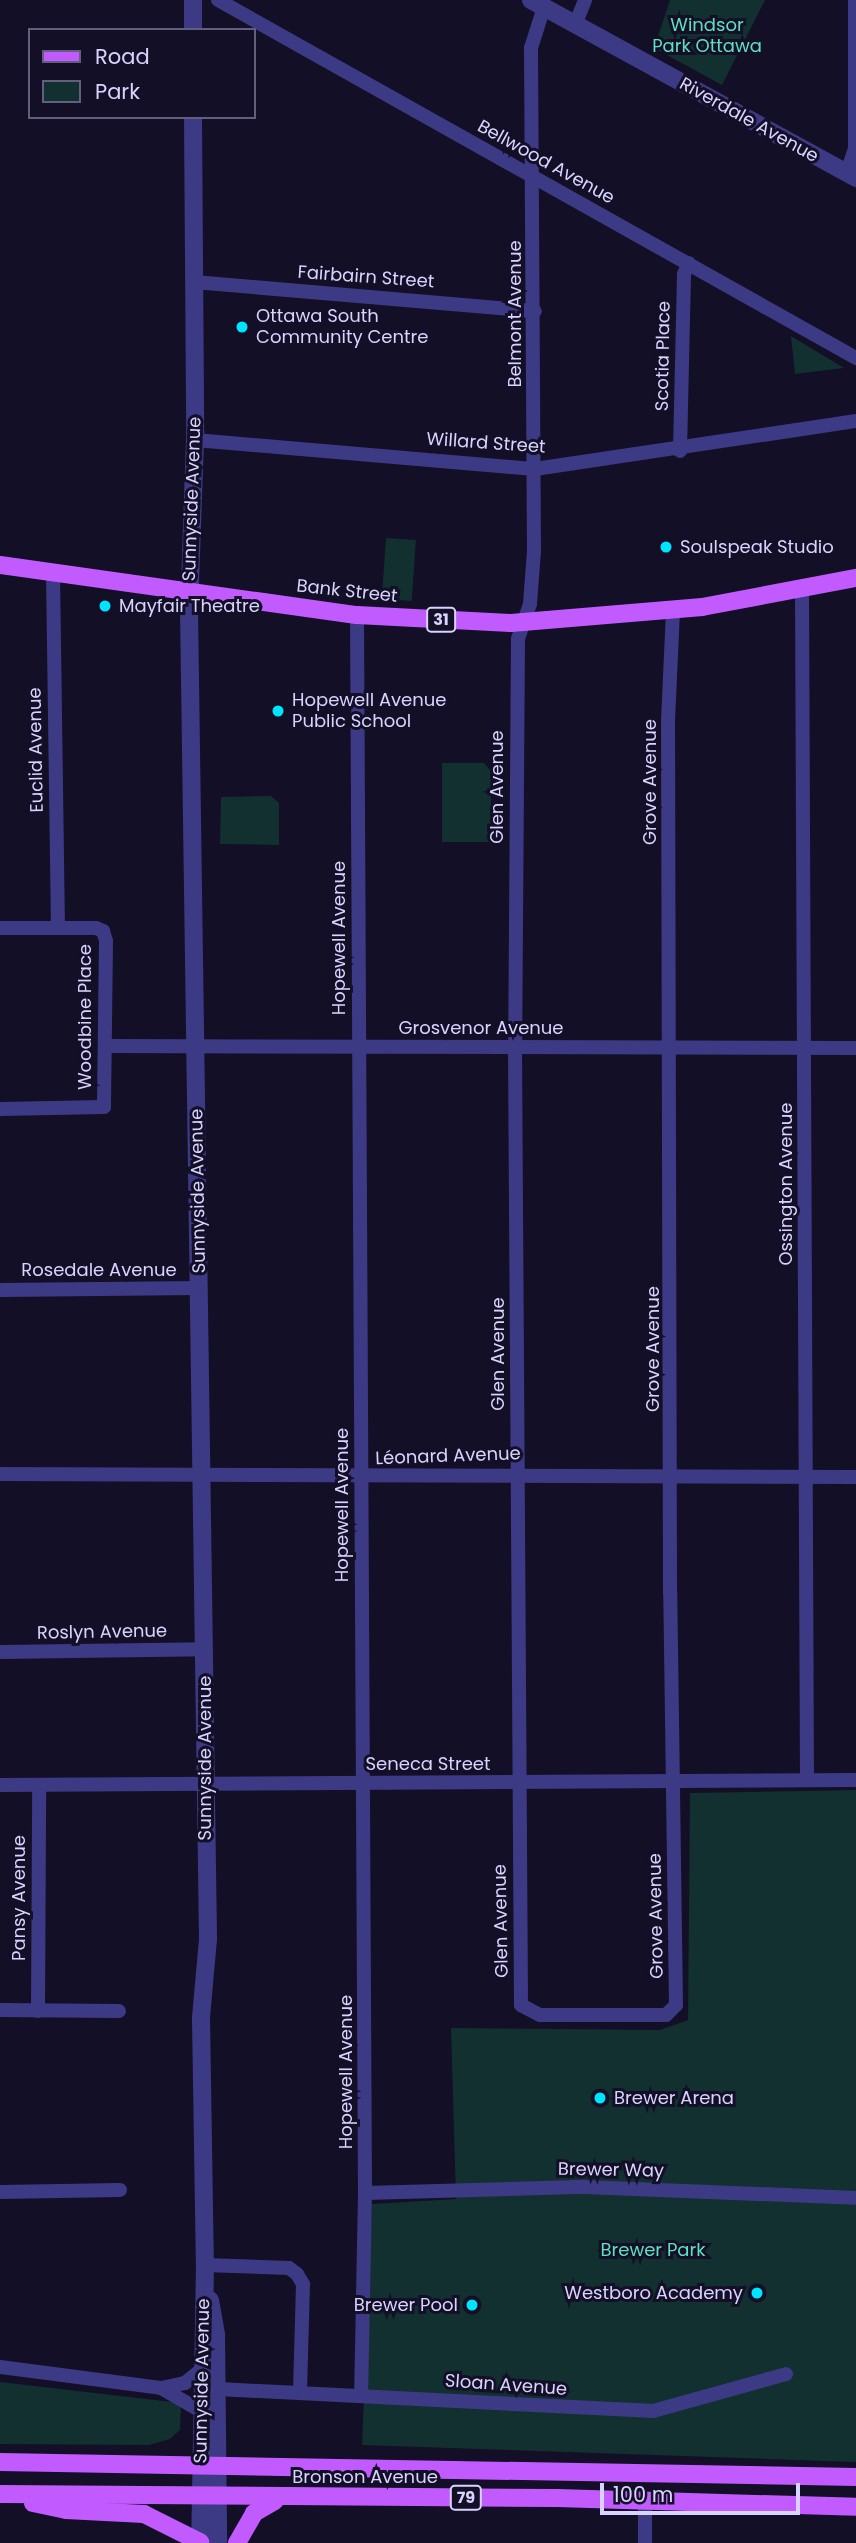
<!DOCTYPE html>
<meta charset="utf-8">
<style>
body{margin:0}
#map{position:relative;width:856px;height:2543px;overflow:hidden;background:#130f26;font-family:Poppins,sans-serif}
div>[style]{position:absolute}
.green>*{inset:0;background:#12302f;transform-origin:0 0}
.minor>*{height:14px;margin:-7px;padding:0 7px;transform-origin:7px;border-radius:7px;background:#3d3a85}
.tertiary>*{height:18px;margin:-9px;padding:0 9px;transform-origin:9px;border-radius:9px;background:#3d3a85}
.primary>*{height:18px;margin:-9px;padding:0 9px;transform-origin:9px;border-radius:9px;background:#c25bff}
.dots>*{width:19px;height:19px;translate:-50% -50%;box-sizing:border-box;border:4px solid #130f26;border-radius:50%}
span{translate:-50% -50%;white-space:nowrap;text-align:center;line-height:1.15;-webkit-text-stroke:6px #130f26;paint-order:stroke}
.shield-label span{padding:2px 5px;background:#130f26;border:2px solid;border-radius:5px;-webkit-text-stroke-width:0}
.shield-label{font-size:16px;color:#d9d4ff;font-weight:700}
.park-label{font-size:18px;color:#5fe0c0}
.street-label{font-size:18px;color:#d9d4ff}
.poi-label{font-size:18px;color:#d9d4ff}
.left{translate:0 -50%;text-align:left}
.right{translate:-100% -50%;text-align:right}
.legend{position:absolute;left:28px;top:28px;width:228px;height:91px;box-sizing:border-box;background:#130f26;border:2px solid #625e7d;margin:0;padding:9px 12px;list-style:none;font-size:21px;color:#d9d4ff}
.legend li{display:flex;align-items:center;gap:14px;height:35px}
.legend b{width:35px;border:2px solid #625e7d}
.scale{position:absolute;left:600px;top:2483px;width:200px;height:32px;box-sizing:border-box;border:4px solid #d9d4ff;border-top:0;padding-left:9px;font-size:21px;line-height:24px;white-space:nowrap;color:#d9d4ff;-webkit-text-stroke:5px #130f26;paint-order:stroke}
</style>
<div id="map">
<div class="green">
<i style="clip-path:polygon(670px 0,765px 0,722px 85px,654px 48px)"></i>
<i style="clip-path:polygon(791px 336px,844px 368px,795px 374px)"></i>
<i style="left:386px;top:538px;width:30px;height:61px;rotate:4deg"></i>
<i style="clip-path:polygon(442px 763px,484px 763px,491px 771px,491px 842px,442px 842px)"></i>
<i style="clip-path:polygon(271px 796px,279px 803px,279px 845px,220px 844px,221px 797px)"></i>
<i style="clip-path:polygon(856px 1790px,856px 2462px,362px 2445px,372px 2204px,456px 2199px,451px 2028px,660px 2030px,688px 2020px,690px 1793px)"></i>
<i style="clip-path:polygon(0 2382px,181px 2403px,180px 2430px,170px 2439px,149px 2445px,0 2444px)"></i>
</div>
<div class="minor">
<i style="left:218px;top:0;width:732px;rotate:29.3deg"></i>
<i style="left:544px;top:7px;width:43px;rotate:107.6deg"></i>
<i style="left:531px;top:48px;width:503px;rotate:89.66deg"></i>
<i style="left:534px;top:551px;width:53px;rotate:94.3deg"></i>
<i style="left:530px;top:604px;width:36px;rotate:109deg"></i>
<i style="left:518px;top:638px;width:409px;rotate:90.4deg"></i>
<i style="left:515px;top:1047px;width:958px;rotate:89.64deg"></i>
<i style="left:521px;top:2005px;width:21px;rotate:28deg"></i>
<i style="left:540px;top:2015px;width:126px"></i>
<i style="left:666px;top:2015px;width:14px;rotate:-45deg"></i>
<i style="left:676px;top:2005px;width:413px;rotate:-90.8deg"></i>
<i style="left:670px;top:1592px;width:871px;rotate:-90.13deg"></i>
<i style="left:668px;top:721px;width:110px;rotate:-87.4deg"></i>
<i style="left:575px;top:25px;width:27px;rotate:-68deg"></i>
<i style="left:847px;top:173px;width:26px;rotate:-72deg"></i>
<i style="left:855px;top:148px;width:148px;rotate:-90deg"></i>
<i style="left:194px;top:282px;width:342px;rotate:4.9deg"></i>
<i style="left:195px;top:440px;width:341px;rotate:4.9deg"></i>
<i style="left:535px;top:469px;width:325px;rotate:-8.5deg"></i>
<i style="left:680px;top:451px;width:177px;rotate:-88.7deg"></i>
<i style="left:684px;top:274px;width:12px;rotate:-66deg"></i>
<i style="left:53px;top:572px;width:356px;rotate:89.2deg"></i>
<i style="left:802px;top:588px;width:1191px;rotate:89.76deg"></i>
<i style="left:357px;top:615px;width:1578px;rotate:89.71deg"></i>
<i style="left:365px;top:2193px;width:202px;rotate:91.1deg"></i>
<i style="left:0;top:928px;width:96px"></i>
<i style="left:96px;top:928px;width:8px;rotate:23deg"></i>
<i style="left:103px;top:931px;width:10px;rotate:73deg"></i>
<i style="left:106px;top:941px;width:166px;rotate:90.7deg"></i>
<i style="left:104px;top:1107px;width:104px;rotate:178.9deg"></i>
<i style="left:105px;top:1046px;width:751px;rotate:0.15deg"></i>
<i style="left:0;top:1290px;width:199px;rotate:-0.6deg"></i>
<i style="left:0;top:1474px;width:856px;rotate:0.2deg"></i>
<i style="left:0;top:1652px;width:205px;rotate:-0.8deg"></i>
<i style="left:0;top:1785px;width:856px;rotate:-0.33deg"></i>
<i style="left:0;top:2010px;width:119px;rotate:0.5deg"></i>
<i style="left:38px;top:2011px;width:226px;rotate:-89.7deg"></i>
<i style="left:0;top:2192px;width:120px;rotate:-1deg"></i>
<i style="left:365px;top:2193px;width:220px;rotate:-1.6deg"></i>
<i style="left:585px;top:2187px;width:271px;rotate:2.3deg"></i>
<i style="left:205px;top:2265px;width:84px;rotate:2deg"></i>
<i style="left:289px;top:2268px;width:10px;rotate:37deg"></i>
<i style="left:297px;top:2274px;width:12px;rotate:59deg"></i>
<i style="left:303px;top:2284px;width:109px;rotate:91.6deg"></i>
<i style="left:0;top:2367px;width:162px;rotate:7.4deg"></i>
<i style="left:161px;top:2388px;width:25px;rotate:-12deg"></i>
<i style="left:185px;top:2383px;width:21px;rotate:-39deg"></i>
<i style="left:161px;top:2388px;width:46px;rotate:29.9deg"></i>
<i style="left:218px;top:2389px;width:436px;rotate:2.9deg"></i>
<i style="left:653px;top:2411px;width:138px;rotate:-15.5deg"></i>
<i style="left:645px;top:2543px;width:41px;rotate:-90deg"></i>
</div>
<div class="tertiary">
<i style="left:193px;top:0;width:30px;rotate:90deg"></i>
<i style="left:531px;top:0;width:371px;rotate:28.7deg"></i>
<i style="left:193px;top:117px;width:323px;rotate:89.6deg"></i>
<i style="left:195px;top:440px;width:170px;rotate:92deg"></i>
<i style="left:189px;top:610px;width:1329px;rotate:89.18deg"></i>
<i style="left:208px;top:1939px;width:79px;rotate:95.1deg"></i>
<i style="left:201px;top:2018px;width:247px;rotate:89.1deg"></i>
<i style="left:205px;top:2265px;width:278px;rotate:91deg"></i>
<i style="left:210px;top:2300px;width:36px;rotate:80deg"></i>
<i style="left:216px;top:2335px;width:208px;rotate:89.4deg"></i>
</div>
<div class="primary">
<i style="left:0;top:565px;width:360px;rotate:8deg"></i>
<i style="left:357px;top:615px;width:154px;rotate:3deg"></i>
<i style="left:511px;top:623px;width:192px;rotate:-4.8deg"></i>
<i style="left:702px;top:607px;width:157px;rotate:-10.7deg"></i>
<i style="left:0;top:2462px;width:856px;rotate:1deg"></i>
<i style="left:0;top:2494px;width:557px;rotate:0.41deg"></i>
<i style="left:557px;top:2498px;width:299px;rotate:1.7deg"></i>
<i style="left:33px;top:2503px;width:34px;rotate:12deg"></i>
<i style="left:66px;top:2510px;width:78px;rotate:2.9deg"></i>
<i style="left:144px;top:2514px;width:63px;rotate:26.6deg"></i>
<i style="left:237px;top:2543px;width:34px;rotate:-60deg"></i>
<i style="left:254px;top:2513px;width:24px;rotate:-30deg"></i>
</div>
<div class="dots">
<i style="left:242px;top:327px;background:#00e5ff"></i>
<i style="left:666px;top:547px;background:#00e5ff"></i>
<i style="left:105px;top:606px;background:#00e5ff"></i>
<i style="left:278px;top:711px;background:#00e5ff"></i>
<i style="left:600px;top:2098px;background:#00e5ff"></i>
<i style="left:757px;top:2293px;background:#00e5ff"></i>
<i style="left:472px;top:2305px;background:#00e5ff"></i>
</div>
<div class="shield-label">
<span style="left:441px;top:620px">31</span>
<span style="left:466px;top:2498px">79</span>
</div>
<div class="park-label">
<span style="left:707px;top:36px">Windsor<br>Park Ottawa</span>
<span style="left:653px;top:2250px">Brewer Park</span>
</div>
<div class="street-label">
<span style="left:749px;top:120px;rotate:29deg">Riverdale Avenue</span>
<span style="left:546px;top:162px;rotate:29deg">Bellwood Avenue</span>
<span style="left:366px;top:277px;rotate:4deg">Fairbairn Street</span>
<span style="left:515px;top:314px;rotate:-90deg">Belmont Avenue</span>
<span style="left:663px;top:356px;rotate:-89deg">Scotia Place</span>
<span style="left:486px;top:443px;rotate:4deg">Willard Street</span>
<span style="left:192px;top:499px;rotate:-88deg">Sunnyside Avenue</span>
<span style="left:347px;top:591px;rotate:6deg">Bank Street</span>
<span style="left:36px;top:750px;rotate:-91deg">Euclid Avenue</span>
<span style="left:650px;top:782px;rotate:-90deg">Grove Avenue</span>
<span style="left:497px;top:787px;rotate:-90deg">Glen Avenue</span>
<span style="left:339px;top:938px;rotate:-90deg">Hopewell Avenue</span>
<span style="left:85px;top:1017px;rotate:-90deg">Woodbine Place</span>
<span style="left:481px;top:1028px">Grosvenor Avenue</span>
<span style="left:786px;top:1184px;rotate:-90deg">Ossington Avenue</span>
<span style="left:198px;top:1191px;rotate:-91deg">Sunnyside Avenue</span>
<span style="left:99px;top:1270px">Rosedale Avenue</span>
<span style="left:653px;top:1349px;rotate:-90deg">Grove Avenue</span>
<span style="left:498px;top:1354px;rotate:-90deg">Glen Avenue</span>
<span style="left:448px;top:1456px;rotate:-2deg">Léonard Avenue</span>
<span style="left:342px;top:1505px;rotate:-90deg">Hopewell Avenue</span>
<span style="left:102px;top:1632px;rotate:-1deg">Roslyn Avenue</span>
<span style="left:205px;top:1758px;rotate:-90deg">Sunnyside Avenue</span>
<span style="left:428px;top:1764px">Seneca Street</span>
<span style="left:19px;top:1898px;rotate:-90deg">Pansy Avenue</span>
<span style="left:656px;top:1916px;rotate:-91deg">Grove Avenue</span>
<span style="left:501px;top:1921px;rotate:-91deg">Glen Avenue</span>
<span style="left:346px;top:2072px;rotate:-90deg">Hopewell Avenue</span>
<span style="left:611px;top:2170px;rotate:1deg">Brewer Way</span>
<span style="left:202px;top:2381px;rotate:-89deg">Sunnyside Avenue</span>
<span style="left:506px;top:2385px;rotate:4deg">Sloan Avenue</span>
<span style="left:365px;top:2477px">Bronson Avenue</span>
</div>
<div class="poi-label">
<span class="left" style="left:256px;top:327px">Ottawa South<br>Community Centre</span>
<span class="left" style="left:680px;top:547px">Soulspeak Studio</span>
<span class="left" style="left:119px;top:606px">Mayfair Theatre</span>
<span class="left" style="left:292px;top:711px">Hopewell Avenue<br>Public School</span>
<span class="left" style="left:614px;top:2098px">Brewer Arena</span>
<span class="right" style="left:743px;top:2293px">Westboro Academy</span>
<span class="right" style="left:458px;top:2305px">Brewer Pool</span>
</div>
<ul class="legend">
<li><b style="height:9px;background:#c25bff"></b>Road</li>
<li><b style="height:19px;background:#12302f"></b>Park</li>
</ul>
<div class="scale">100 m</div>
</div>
